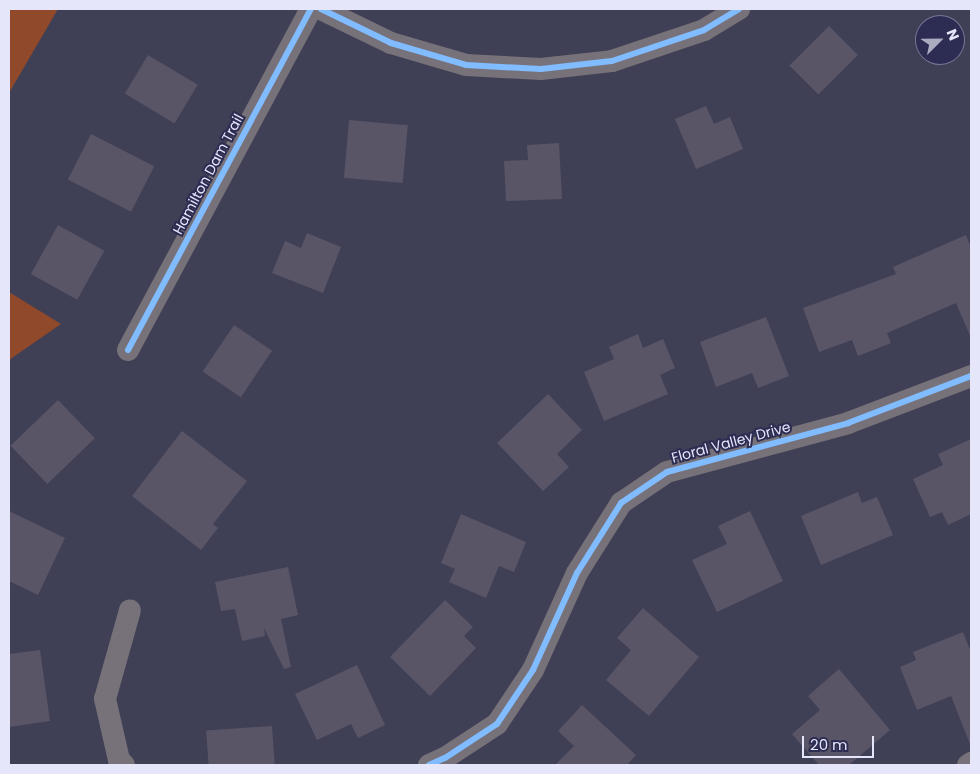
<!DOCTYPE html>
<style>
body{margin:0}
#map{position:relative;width:980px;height:774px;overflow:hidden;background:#3f3f55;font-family:Poppins,sans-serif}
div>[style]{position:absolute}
.green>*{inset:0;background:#91492b}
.building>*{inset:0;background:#595567;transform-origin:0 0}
.street>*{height:22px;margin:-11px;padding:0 11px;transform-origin:11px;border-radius:11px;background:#777279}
.cycleway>*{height:6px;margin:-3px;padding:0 3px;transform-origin:3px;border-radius:3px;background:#80bcff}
span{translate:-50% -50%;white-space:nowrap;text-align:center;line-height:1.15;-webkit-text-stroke:4px #2d2c52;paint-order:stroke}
.street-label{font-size:14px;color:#e6e6fb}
.frame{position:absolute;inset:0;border:10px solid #e6e6fb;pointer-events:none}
.north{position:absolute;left:915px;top:15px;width:50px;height:50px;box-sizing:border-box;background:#2d2c52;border:1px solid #777696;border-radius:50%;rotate:67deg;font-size:14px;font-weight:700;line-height:20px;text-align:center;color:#e6e6fb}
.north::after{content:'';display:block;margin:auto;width:18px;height:22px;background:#acacc1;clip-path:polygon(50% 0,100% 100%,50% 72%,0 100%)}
.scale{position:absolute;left:802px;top:736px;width:72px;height:22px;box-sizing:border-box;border:2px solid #e6e6fb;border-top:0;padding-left:6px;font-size:15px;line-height:18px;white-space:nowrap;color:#e6e6fb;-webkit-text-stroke:4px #2d2c52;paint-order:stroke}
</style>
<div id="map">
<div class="green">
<i style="clip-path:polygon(9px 9px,58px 9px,9px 93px)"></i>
<i style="clip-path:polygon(9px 292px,61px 324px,9px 360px)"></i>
</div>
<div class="building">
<i style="left:829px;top:26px;width:41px;height:56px;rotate:45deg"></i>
<i style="left:148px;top:55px;width:58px;height:45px;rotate:31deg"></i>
<i style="clip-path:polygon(706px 106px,714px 124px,730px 117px,743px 149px,696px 169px,675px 119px)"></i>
<i style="left:349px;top:120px;width:59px;height:58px;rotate:5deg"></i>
<i style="left:91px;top:134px;width:71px;height:51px;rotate:27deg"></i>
<i style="clip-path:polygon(559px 143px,562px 199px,506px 201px,504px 161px,528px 160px,527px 145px)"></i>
<i style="left:58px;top:225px;width:53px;height:56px;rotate:29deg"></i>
<i style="clip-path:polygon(307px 233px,341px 247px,323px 293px,272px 273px,285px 241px,301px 248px)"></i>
<i style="clip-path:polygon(966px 235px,971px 248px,971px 338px,956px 303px,887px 333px,891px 343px,858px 356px,852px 340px,819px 352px,803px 308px,896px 274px,893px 267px)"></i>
<i style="clip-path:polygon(766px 317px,789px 376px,758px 388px,752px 373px,716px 387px,700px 342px)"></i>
<i style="left:234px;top:325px;width:46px;height:56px;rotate:34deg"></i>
<i style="clip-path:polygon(638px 334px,643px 348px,663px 339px,675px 368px,660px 375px,668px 394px,604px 421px,584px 372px,614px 359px,609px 347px)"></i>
<i style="clip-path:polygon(548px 394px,582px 430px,557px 454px,569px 467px,543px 491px,497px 443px)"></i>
<i style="left:58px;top:400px;width:53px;height:66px;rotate:46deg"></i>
<i style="clip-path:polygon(182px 431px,247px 481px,213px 524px,218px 528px,201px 550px,132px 496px)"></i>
<i style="clip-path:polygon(971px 439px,971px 514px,948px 525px,942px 512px,930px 517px,913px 479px,943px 465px,938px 454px)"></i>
<i style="clip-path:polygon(858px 492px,862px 503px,877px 497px,893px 535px,821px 565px,801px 516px)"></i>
<i style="clip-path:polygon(9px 511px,65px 538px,38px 595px,9px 581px)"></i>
<i style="clip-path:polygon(750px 511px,783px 581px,717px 612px,692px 560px,727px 544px,718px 526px)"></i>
<i style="clip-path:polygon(461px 514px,526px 542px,514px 572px,499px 566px,486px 598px,449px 582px,455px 569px,441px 563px)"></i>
<i style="clip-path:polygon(288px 567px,298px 615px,281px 619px,291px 667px,284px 669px,264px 628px,265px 636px,242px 641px,235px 609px,221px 611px,215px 582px)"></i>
<i style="clip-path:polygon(445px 600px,473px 627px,464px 636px,476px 648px,430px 696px,390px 657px)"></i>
<i style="clip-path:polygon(643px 608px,699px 657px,649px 716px,606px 680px,631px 650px,617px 638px)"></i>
<i style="clip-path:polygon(963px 632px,971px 652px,970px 744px,951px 696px,917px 710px,900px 667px,916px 660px,913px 652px)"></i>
<i style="clip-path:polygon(40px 650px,50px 721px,9px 727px,9px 654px)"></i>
<i style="clip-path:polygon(357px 665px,385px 725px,358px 738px,351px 724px,317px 740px,295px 694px)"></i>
<i style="clip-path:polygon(839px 669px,890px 730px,849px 765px,819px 765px,792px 734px,820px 710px,808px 696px)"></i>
<i style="clip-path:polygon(582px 705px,636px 755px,627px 765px,555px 765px,574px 746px,558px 731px)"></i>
<i style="left:272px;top:726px;width:39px;height:66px;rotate:86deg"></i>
</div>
<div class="street">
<i style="left:321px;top:9px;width:78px;rotate:25.9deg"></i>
<i style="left:391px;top:43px;width:78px;rotate:16.3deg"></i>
<i style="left:466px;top:65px;width:75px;rotate:3.1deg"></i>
<i style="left:541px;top:69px;width:71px;rotate:-6.4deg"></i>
<i style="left:612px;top:61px;width:97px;rotate:-18.6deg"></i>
<i style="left:704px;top:30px;width:41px;rotate:-31deg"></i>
<i style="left:128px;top:350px;width:387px;rotate:-61.8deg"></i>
<i style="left:124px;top:765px;width:7px;rotate:-135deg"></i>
<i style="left:119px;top:760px;width:63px;rotate:-102.9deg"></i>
<i style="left:105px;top:699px;width:92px;rotate:-74.3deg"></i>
<i style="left:429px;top:765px;width:17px;rotate:-24deg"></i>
<i style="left:445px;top:758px;width:62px;rotate:-33.2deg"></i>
<i style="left:497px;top:724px;width:65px;rotate:-56.3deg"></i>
<i style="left:533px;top:670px;width:107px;rotate:-65.6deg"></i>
<i style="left:577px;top:573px;width:83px;rotate:-57.8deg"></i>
<i style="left:621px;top:503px;width:55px;rotate:-34deg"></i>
<i style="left:667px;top:472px;width:188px;rotate:-15.1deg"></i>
<i style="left:848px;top:423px;width:132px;rotate:-20.9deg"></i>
<i style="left:968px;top:765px;width:4px;rotate:-34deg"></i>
</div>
<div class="cycleway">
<i style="left:321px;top:9px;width:78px;rotate:25.9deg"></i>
<i style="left:391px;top:43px;width:78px;rotate:16.3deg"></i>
<i style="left:466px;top:65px;width:75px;rotate:3.1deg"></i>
<i style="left:541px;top:69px;width:71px;rotate:-6.4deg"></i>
<i style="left:612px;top:61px;width:97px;rotate:-18.6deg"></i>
<i style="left:704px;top:30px;width:41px;rotate:-31deg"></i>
<i style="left:128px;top:350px;width:387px;rotate:-61.8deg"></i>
<i style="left:429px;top:765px;width:17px;rotate:-24deg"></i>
<i style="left:445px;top:758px;width:62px;rotate:-33.2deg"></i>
<i style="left:497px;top:724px;width:65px;rotate:-56.3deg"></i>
<i style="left:533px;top:670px;width:107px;rotate:-65.6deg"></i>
<i style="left:577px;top:573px;width:83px;rotate:-57.8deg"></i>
<i style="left:621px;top:503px;width:55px;rotate:-34deg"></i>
<i style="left:667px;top:472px;width:188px;rotate:-15.1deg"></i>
<i style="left:848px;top:423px;width:132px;rotate:-20.9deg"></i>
</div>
<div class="street-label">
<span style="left:208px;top:174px;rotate:-62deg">Hamilton Dam Trail</span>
<span style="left:731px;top:442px;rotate:-15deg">Floral Valley Drive</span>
</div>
<div class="frame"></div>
<div class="north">N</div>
<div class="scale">20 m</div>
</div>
